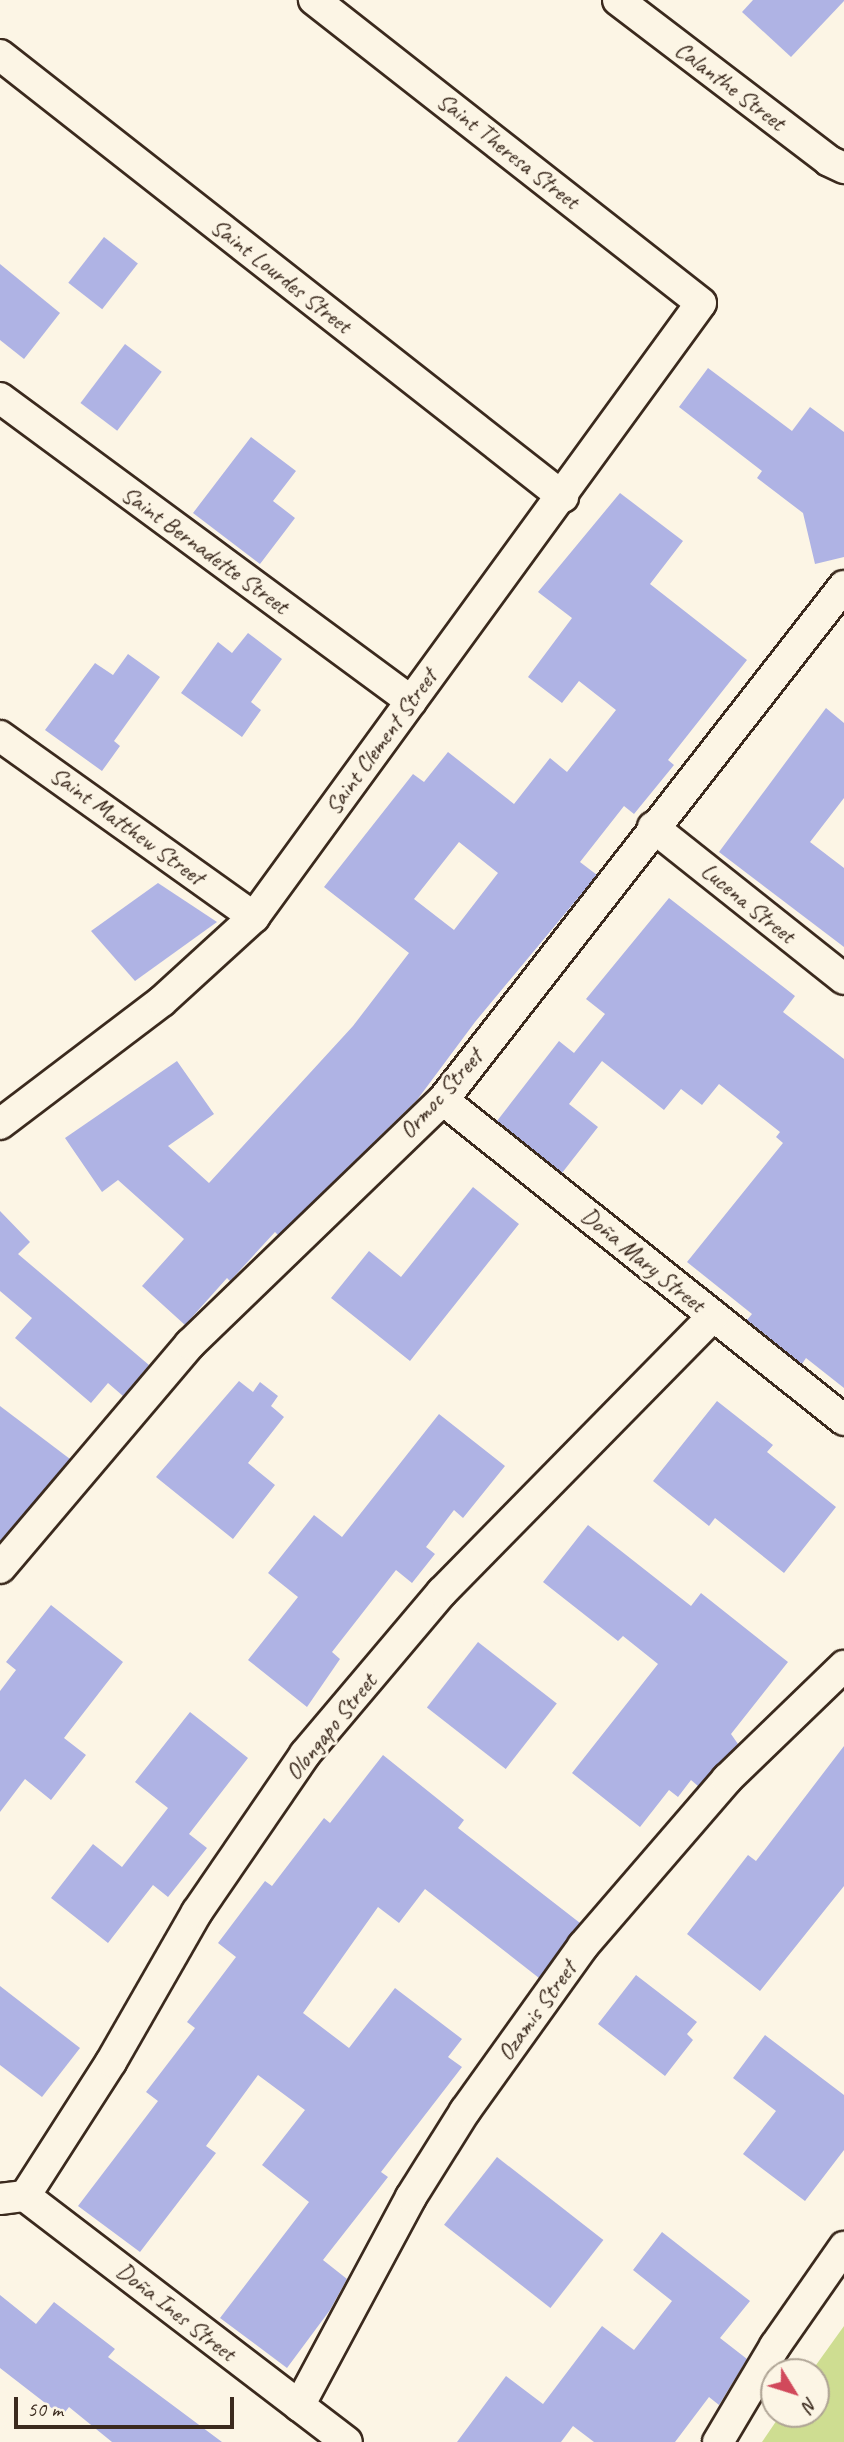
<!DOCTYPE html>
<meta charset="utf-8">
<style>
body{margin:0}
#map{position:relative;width:844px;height:2442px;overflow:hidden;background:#fcf5e5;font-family:Caveat,sans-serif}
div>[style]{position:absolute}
.green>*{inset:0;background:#cedd91}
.building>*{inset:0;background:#afb3e4;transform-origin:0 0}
.roads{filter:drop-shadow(2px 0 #3b2a1e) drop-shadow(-2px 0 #3b2a1e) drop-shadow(0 2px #3b2a1e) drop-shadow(0 -2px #3b2a1e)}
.minor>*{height:30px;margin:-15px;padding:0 15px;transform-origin:15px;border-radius:15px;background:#fcf5e5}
span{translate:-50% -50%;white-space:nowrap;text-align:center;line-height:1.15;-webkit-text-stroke:6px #fcf5e5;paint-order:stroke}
.street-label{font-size:24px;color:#3b2a1e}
.north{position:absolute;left:760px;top:2358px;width:70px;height:70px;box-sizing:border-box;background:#fcf5e5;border:2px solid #afa495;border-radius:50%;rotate:128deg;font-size:19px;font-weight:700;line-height:28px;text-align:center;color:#3b2a1e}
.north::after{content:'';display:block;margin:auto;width:24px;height:32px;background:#d1495b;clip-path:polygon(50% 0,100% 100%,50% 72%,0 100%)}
.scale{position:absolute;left:14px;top:2397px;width:220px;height:32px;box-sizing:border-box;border:4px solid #3b2a1e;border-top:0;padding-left:9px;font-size:21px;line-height:24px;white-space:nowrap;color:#3b2a1e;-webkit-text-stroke:5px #fcf5e5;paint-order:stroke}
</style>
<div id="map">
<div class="green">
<i style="clip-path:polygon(844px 2326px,844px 2442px,762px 2442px,781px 2414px,816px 2414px,816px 2372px,811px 2372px)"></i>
</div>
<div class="building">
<i style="clip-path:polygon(753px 0,844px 0,844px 1px,791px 57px,742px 12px)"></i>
<i style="left:104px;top:237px;width:43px;height:58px;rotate:38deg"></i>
<i style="clip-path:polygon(0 264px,60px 313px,24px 359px,0 340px)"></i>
<i style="left:125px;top:344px;width:46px;height:74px;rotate:37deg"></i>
<i style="clip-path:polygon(708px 368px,792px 431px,810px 407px,844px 432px,844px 557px,815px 564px,803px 513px,757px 478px,762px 471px,679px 407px)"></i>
<i style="clip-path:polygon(251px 437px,296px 471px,273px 501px,295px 518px,260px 564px,193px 513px)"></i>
<i style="clip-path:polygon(evenodd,620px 493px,683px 541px,650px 584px,747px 660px,668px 760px,674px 765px,634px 814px,624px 806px,580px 862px,597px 875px,475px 1022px,417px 1100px,278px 1235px,275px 1232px,230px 1281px,227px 1278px,185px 1325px,142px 1286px,184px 1239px,118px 1180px,102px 1192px,65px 1138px,177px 1061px,214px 1114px,168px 1146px,209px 1183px,353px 1026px,409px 953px,324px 887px,413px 774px,424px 782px,448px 752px,514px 804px,550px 758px,567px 772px,616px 710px,579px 681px,562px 703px,528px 677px,572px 618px,538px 592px,620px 493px,459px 842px,498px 873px,454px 930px,414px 899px,459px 842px)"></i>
<i style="clip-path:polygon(248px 633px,282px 659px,251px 702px,261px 710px,242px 737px,181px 693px,218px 642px,232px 653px)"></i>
<i style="clip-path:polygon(128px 654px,160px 677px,114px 741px,120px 746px,102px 771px,45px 730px,95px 663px,113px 675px)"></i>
<i style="clip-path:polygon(826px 708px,844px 723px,844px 798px,810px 842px,844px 868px,844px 947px,719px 852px)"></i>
<i style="clip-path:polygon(158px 883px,217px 922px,135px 981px,91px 931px)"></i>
<i style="clip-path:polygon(669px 898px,795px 996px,783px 1012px,844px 1059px,844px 1388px,806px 1358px,802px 1364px,747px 1320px,752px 1314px,687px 1262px,783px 1143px,776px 1137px,780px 1132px,719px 1084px,702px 1105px,681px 1089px,664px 1110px,602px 1061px,569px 1104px,598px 1127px,562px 1173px,497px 1121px,559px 1041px,574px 1053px,605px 1014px,586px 999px)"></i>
<i style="clip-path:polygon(473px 1187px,519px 1224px,410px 1361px,331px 1298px,369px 1251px,401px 1277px)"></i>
<i style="clip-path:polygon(0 1211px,30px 1242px,18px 1254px,149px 1365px,123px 1396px,108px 1383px,91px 1403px,15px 1338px,32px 1318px,0 1291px)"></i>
<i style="clip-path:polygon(239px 1381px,253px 1392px,260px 1382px,278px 1396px,271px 1406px,284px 1417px,248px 1463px,275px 1485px,233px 1539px,156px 1477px)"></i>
<i style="clip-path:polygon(717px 1401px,773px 1445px,767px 1452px,836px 1507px,784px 1573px,715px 1518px,709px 1526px,653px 1481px)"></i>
<i style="clip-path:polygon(0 1406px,70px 1459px,0 1541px)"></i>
<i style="clip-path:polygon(439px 1414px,505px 1466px,463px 1518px,454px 1510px,426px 1547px,435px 1554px,412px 1583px,396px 1570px,332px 1652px,340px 1659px,307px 1707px,248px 1660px,298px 1597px,268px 1573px,314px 1515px,342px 1537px)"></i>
<i style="clip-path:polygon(588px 1525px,691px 1606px,701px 1593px,788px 1662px,731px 1734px,738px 1744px,698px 1786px,691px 1780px,678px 1797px,669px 1790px,640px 1827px,572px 1773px,658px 1664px,623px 1636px,618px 1641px,543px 1582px)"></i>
<i style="clip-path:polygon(51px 1605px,123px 1662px,64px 1738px,86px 1755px,51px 1800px,25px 1779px,0 1812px,0 1691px,16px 1670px,6px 1662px)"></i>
<i style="left:478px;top:1642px;width:100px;height:83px;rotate:38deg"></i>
<i style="clip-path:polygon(190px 1712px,248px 1758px,189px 1834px,207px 1848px,168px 1897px,153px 1885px,108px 1943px,51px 1898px,93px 1844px,122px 1867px,168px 1808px,135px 1782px)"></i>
<i style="clip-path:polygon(844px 1746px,844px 1886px,760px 1991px,687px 1934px,748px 1855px,756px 1861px)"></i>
<i style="clip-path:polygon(383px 1755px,464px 1820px,458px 1828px,580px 1923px,539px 1978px,425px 1889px,399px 1923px,378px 1907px,303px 2013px,349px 2048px,395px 1988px,462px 2039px,448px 2057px,462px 2067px,381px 2172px,388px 2177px,323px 2260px,347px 2279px,330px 2310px,287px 2368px,220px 2318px,309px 2202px,262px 2165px,305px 2110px,258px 2075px,206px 2146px,216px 2153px,140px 2252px,78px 2206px,158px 2101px,146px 2092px,195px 2028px,187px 2022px,236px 1957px,218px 1943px,265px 1881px,272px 1886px,324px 1818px,330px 1823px)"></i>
<i style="clip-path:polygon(636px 1975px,697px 2022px,687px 2034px,693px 2040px,665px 2076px,598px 2024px)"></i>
<i style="clip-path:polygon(0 1986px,80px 2048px,42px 2097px,0 2065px)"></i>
<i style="clip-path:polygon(765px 2035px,844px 2095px,844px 2150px,805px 2201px,743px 2154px,776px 2111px,733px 2078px)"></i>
<i style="left:497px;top:2157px;width:135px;height:86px;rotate:38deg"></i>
<i style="clip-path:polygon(662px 2232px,750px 2301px,720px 2338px,747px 2359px,719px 2405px,709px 2397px,675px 2442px,594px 2442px,573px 2426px,561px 2442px,457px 2442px,506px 2376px,543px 2404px,602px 2326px,634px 2350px,672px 2301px,633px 2270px)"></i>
<i style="clip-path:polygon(0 2295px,36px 2324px,54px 2302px,115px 2349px,108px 2357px,222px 2442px,112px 2442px,69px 2407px,62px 2416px,0 2368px)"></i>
</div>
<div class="roads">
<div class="minor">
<i style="left:618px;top:0;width:265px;rotate:37.3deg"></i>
<i style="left:829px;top:161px;width:17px;rotate:25deg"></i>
<i style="left:0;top:55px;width:716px;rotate:38.13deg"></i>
<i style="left:0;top:398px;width:511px;rotate:36.4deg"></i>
<i style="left:0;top:736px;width:312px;rotate:35.5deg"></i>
<i style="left:653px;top:827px;width:244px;rotate:38.5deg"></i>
<i style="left:443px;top:1100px;width:513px;rotate:38.59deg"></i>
<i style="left:0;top:1124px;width:203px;rotate:-37.2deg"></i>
<i style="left:162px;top:1001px;width:125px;rotate:-42.4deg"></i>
<i style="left:254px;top:917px;width:759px;rotate:-53.94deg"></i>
<i style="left:701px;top:303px;width:492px;rotate:-141.9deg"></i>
<i style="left:0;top:1568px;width:294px;rotate:-49.7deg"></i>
<i style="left:190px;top:1344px;width:351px;rotate:-44deg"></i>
<i style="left:443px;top:1100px;width:652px;rotate:-52.04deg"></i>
<i style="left:25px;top:2196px;width:159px;rotate:-57.3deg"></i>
<i style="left:111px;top:2062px;width:173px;rotate:-60.2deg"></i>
<i style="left:197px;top:1912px;width:191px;rotate:-55.6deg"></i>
<i style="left:305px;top:1754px;width:212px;rotate:-49.8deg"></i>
<i style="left:442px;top:1592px;width:387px;rotate:-45.5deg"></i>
<i style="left:0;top:2199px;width:25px;rotate:-7deg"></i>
<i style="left:25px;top:2196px;width:405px;rotate:37.4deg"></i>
<i style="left:299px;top:2406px;width:237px;rotate:-61.8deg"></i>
<i style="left:411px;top:2197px;width:102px;rotate:-57.9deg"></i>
<i style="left:465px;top:2111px;width:203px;rotate:-54.4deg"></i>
<i style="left:583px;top:1946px;width:221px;rotate:-49.2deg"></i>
<i style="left:727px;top:1779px;width:163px;rotate:-44deg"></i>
<i style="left:718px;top:2442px;width:112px;rotate:-59.3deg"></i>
<i style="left:775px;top:2346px;width:121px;rotate:-55.1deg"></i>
</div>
</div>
<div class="street-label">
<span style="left:730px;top:86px;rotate:37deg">Calanthe Street</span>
<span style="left:508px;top:151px;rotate:38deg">Saint Theresa Street</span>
<span style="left:281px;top:276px;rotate:38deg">Saint Lourdes Street</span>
<span style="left:205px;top:550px;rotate:36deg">Saint Bernadette Street</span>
<span style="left:381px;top:742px;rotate:-54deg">Saint Clement Street</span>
<span style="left:127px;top:826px;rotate:36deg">Saint Matthew Street</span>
<span style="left:748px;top:903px;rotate:39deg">Lucena Street</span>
<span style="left:441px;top:1094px;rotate:-48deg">Ormoc Street</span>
<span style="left:643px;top:1260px;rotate:39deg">Doña Mary Street</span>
<span style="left:331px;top:1727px;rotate:-51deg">Olongapo Street</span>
<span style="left:537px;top:2011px;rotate:-54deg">Ozamis Street</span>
<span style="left:176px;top:2312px;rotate:38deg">Doña Ines Street</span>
</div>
<div class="north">N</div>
<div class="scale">50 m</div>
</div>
